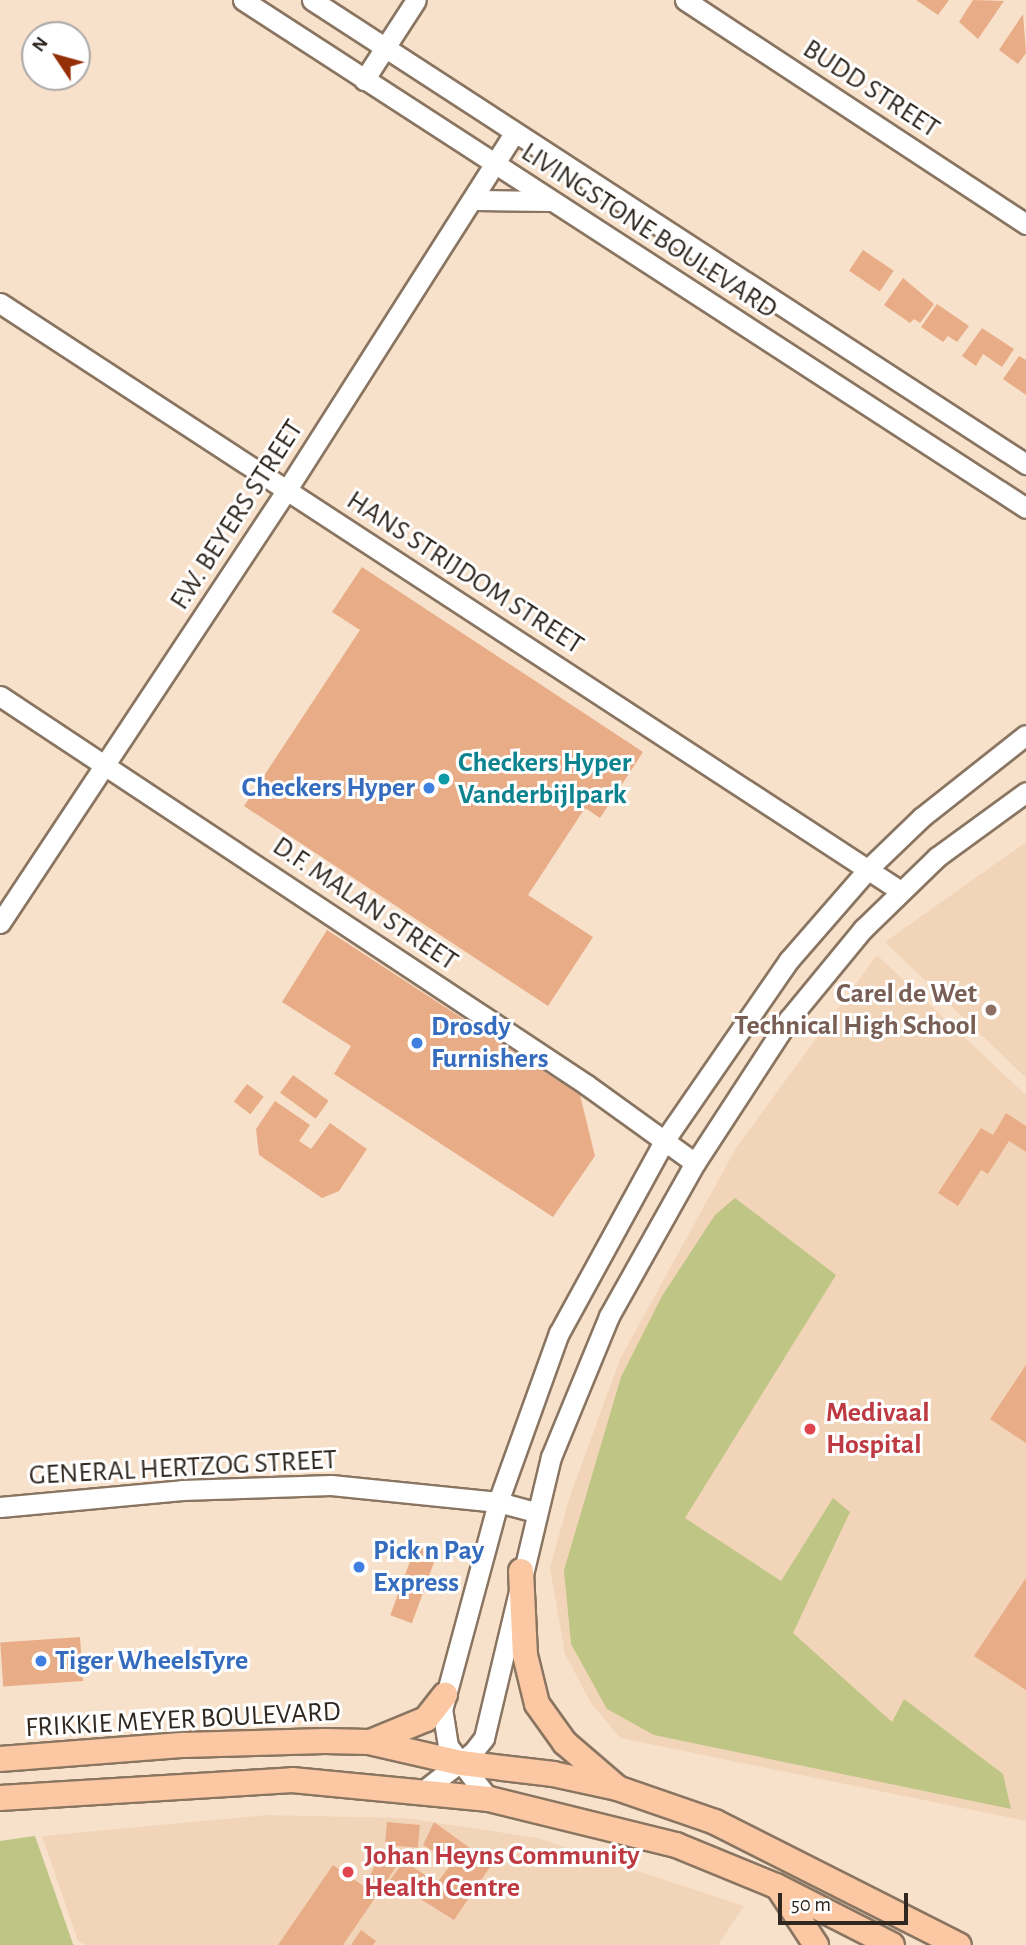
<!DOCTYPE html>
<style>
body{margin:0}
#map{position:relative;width:1026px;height:1945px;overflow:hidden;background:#f8e1cb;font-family:"Alegreya Sans",sans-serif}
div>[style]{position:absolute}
.built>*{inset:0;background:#f2d5b9}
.green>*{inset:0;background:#bec585}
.building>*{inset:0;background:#e8ad87;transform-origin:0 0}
.roads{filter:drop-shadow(2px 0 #897561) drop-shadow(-2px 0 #897561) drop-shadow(0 2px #897561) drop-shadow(0 -2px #897561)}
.minor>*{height:19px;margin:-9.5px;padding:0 9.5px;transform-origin:9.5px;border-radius:9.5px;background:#fff}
.major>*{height:24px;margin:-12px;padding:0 12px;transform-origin:12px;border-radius:12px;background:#fbc8a3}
.dots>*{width:19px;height:19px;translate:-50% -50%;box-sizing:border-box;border:4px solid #fff;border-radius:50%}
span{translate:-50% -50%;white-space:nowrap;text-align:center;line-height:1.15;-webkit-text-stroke:6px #fff;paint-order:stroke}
.street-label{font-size:28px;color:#302820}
.culture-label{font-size:28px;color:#0d838f;font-weight:700}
.left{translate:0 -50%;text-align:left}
.shop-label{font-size:28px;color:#366cbe;font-weight:700}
.right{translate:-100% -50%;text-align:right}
.education-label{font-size:28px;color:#785e54;font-weight:700}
.health-label{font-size:28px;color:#be3a42;font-weight:700}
.north{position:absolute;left:21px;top:21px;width:70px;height:70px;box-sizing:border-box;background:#fff;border:2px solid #aca9a6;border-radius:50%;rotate:306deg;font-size:19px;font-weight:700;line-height:28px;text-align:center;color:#302820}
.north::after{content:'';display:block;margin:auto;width:24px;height:32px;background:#952f08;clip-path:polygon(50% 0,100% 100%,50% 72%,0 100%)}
.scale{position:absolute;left:778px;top:1893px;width:130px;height:32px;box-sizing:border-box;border:4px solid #302820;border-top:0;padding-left:9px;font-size:21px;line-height:24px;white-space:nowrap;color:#302820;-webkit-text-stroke:5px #fff;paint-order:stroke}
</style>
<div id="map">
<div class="built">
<i style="clip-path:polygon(1026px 842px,1026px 1078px,885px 942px)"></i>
<i style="clip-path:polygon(877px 955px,1026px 1095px,1026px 1821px,620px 1738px,591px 1703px,565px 1654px,550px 1568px,569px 1499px,620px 1359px,736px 1148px)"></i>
<i style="clip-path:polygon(266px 1815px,405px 1818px,538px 1838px,744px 1906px,718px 1945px,86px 1945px,78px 1941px,42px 1836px)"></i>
</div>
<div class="green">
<i style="clip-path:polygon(735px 1198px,836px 1275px,685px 1518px,781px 1581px,833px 1498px,850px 1512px,793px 1633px,892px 1722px,904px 1699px,1003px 1774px,1011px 1809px,654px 1735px,607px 1709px,571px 1644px,564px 1570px,621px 1377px,662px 1296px,715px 1215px)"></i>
<i style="clip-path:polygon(35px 1836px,73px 1944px,74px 1945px,0 1945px,0 1841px)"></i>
</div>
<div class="building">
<i style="clip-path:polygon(916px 0,949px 0,938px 15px)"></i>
<i style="clip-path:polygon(973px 0,1004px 1px,978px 39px,959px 22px)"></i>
<i style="clip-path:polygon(1023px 14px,1026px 53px,1018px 64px,999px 50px)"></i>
<i style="left:863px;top:250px;width:37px;height:25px;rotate:34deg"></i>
<i style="clip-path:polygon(903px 278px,934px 304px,920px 323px,914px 319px,910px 323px,884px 305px)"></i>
<i style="clip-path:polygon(937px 304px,969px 326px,957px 342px,948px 336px,943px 342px,921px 327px)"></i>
<i style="clip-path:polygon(982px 328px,1014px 349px,1002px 367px,983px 354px,976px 366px,962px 356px)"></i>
<i style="clip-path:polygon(1019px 356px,1026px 360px,1026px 395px,1003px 379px)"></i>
<i style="clip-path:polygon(362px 567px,643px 752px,600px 818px,585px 808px,528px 895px,593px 937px,548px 1006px,244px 806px,360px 630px,332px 612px)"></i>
<i style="clip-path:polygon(327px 930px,580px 1095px,595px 1156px,553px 1217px,334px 1074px,351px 1046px,282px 1002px)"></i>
<i style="left:293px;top:1075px;width:44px;height:22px;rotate:36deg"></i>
<i style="left:247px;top:1084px;width:21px;height:22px;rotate:37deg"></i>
<i style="clip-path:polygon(275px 1101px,310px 1125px,299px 1141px,311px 1149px,330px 1123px,367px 1149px,339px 1191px,322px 1198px,259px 1155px,256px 1129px)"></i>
<i style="clip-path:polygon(1006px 1113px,1026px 1126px,1026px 1152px,1009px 1141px,988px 1174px,981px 1170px,958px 1206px,938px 1193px,981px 1128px,993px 1135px)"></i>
<i style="clip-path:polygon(1026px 1365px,1026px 1443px,990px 1419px)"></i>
<i style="left:417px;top:1542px;width:23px;height:78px;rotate:20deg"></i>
<i style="clip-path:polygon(1026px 1578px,1026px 1690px,974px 1656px)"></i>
<i style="left:80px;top:1637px;width:44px;height:80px;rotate:86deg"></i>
<i style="left:387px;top:1822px;width:33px;height:23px;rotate:5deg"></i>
<i style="clip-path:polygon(434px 1822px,492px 1864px,454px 1920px,390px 1880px,404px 1861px,437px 1883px,452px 1863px,423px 1845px)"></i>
<i style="clip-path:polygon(381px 1852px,398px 1864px,343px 1945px,278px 1945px,333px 1865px,365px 1887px)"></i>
<i style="clip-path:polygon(361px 1930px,376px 1941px,373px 1945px,351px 1945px)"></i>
</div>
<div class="roads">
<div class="minor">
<i style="left:243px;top:0;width:933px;rotate:32.97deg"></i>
<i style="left:312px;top:0;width:852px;rotate:33.02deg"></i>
<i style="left:685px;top:0;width:408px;rotate:33.3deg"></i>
<i style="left:364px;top:80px;width:95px;rotate:-57deg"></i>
<i style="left:474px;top:200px;width:75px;rotate:0.8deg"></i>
<i style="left:0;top:303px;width:1074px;rotate:33.14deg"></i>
<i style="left:0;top:696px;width:704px;rotate:33.53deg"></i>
<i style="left:587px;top:1085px;width:133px;rotate:35.8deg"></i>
<i style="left:0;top:923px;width:522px;rotate:-56.49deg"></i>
<i style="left:288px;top:488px;width:421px;rotate:-57.5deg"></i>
<i style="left:0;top:1507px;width:183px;rotate:-5.3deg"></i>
<i style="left:182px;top:1490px;width:149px;rotate:-1.9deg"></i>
<i style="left:331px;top:1485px;width:168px;rotate:5.8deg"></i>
<i style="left:498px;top:1502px;width:38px;rotate:15deg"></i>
<i style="left:423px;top:1791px;width:63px;rotate:-38deg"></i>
<i style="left:473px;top:1752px;width:18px;rotate:-52deg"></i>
<i style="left:484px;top:1738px;width:289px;rotate:-76.6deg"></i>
<i style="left:551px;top:1457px;width:152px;rotate:-67.6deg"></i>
<i style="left:609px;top:1316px;width:176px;rotate:-60.7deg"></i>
<i style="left:695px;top:1163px;width:172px;rotate:-56.9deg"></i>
<i style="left:789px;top:1019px;width:117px;rotate:-50.6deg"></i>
<i style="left:863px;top:929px;width:103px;rotate:-44.2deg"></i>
<i style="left:937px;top:857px;width:110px;rotate:-36.1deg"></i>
<i style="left:489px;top:1799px;width:67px;rotate:-127.7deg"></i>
<i style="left:448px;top:1746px;width:36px;rotate:-99deg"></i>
<i style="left:442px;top:1710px;width:215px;rotate:-74.9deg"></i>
<i style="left:498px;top:1502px;width:180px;rotate:-70.2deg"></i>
<i style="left:559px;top:1333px;width:219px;rotate:-61.3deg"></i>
<i style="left:664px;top:1141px;width:220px;rotate:-55.4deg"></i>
<i style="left:789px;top:960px;width:122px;rotate:-49deg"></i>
<i style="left:869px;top:868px;width:74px;rotate:-43.9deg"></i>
<i style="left:922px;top:817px;width:132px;rotate:-38.3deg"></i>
</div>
<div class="major">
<i style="left:521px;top:1571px;width:84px;rotate:87.3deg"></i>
<i style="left:525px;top:1655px;width:50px;rotate:76.2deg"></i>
<i style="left:537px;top:1704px;width:48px;rotate:54.3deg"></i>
<i style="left:565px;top:1743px;width:65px;rotate:40.6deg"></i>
<i style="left:370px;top:1742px;width:61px;rotate:-22.3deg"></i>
<i style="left:426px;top:1719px;width:31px;rotate:-52deg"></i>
<i style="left:0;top:1759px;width:185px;rotate:-4.4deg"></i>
<i style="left:184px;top:1745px;width:141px;rotate:-1.6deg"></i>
<i style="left:325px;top:1741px;width:44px;rotate:1.3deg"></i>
<i style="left:369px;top:1742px;width:94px;rotate:12.9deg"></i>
<i style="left:461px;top:1763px;width:93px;rotate:6.8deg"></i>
<i style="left:553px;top:1774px;width:66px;rotate:12.3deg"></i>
<i style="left:617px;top:1788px;width:104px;rotate:19.1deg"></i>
<i style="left:715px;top:1822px;width:273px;rotate:26.8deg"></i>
<i style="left:0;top:1798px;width:293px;rotate:-3.5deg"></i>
<i style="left:292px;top:1780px;width:198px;rotate:5.5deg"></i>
<i style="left:489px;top:1799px;width:193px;rotate:13.8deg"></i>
<i style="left:676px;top:1845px;width:108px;rotate:22.3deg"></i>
<i style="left:776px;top:1886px;width:130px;rotate:27deg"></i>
<i style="left:780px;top:1890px;width:66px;rotate:56.8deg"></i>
</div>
</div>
<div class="dots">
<i style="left:444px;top:779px;background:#0f9aa8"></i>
<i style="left:429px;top:788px;background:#3f7fe0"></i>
<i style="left:991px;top:1010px;background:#8d6e63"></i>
<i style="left:417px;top:1043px;background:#3f7fe0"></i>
<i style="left:810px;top:1429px;background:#e0444e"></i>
<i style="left:359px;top:1567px;background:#3f7fe0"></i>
<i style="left:41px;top:1661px;background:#3f7fe0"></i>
<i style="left:348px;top:1872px;background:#e0444e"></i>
</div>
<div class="street-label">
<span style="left:871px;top:89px;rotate:33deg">BUDD STREET</span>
<span style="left:649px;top:231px;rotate:33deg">LIVINGSTONE BOULEVARD</span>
<span style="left:237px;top:515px;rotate:-57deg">F.W. BEYERS STREET</span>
<span style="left:465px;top:573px;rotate:33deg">HANS STRIJDOM STREET</span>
<span style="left:365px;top:904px;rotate:34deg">D.F. MALAN STREET</span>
<span style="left:183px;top:1468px;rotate:-3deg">GENERAL HERTZOG STREET</span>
<span style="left:183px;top:1720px;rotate:-3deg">FRIKKIE MEYER BOULEVARD</span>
</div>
<div class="culture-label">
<span class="left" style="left:458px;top:779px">Checkers Hyper<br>Vanderbijlpark</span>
</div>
<div class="shop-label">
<span class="right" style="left:415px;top:788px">Checkers Hyper</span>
<span class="left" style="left:431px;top:1043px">Drosdy<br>Furnishers</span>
<span class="left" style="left:373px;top:1567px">Pick n Pay<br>Express</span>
<span class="left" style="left:55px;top:1661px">Tiger WheelsTyre</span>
</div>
<div class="education-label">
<span class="right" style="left:977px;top:1010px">Carel de Wet<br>Technical High School</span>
</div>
<div class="health-label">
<span class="left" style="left:826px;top:1429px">Medivaal<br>Hospital</span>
<span class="left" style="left:364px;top:1872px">Johan Heyns Community<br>Health Centre</span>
</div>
<div class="north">N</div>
<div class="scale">50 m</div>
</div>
